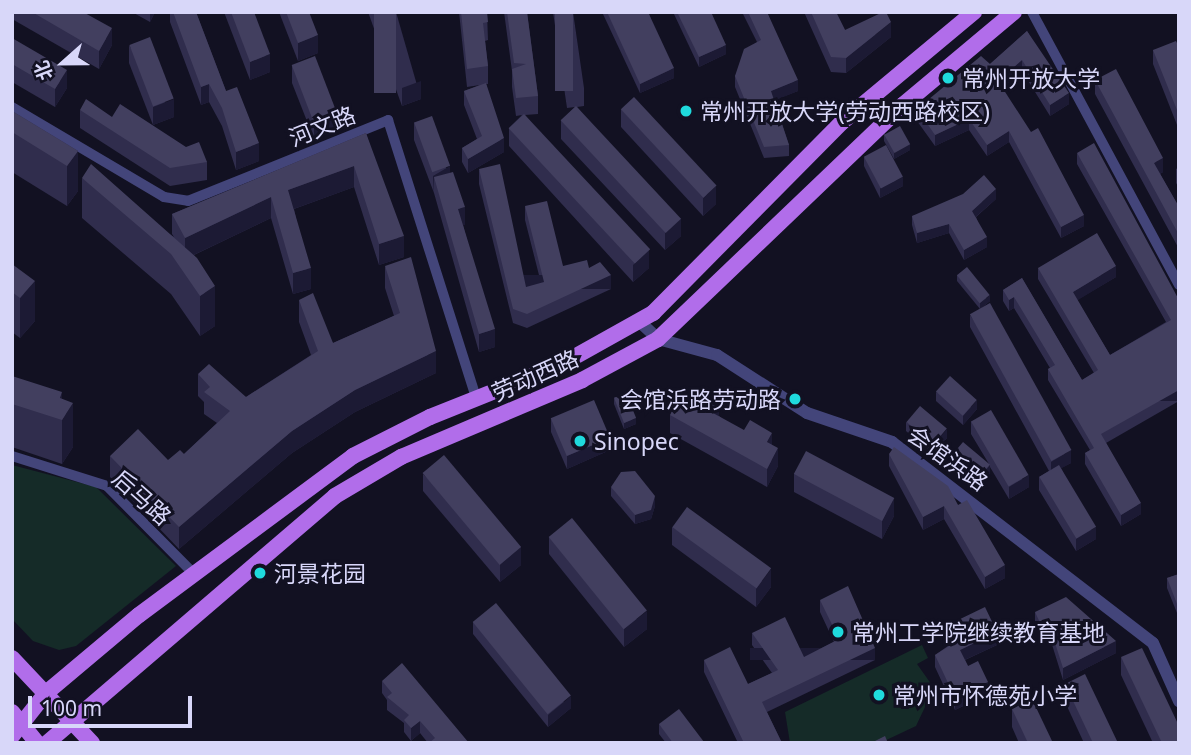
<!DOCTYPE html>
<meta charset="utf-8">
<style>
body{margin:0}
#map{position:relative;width:1191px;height:755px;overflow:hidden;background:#121122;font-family:"Noto Sans","Noto Sans SC",sans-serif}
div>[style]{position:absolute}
.green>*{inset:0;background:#152b28}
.minor>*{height:10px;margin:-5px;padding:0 5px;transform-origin:5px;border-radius:5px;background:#43457a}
.tertiary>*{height:12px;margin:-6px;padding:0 6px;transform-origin:6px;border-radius:6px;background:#43457a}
.primary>*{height:16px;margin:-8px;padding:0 8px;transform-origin:8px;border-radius:8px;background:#b16dea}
.wall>*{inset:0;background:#302d4d}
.shaded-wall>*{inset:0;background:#1c1a34;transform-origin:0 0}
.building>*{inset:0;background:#423f5f;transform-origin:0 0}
.dots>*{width:19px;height:19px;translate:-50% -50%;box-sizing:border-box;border:4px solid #121122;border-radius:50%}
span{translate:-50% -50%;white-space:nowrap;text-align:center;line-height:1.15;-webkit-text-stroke:6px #121122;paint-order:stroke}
.poi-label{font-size:23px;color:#d8d7f9}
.left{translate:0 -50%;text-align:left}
.right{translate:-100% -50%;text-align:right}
.street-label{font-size:23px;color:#d8d7f9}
.frame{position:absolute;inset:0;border:14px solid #d8d7f9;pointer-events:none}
.north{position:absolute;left:28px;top:28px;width:70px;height:70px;-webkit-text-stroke:5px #121122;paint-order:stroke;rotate:249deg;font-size:19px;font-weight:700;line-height:28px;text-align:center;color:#d8d7f9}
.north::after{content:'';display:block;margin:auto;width:24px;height:32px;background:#d8d7f9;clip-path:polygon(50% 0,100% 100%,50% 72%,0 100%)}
.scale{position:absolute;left:28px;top:696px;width:164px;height:32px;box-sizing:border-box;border:4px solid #d8d7f9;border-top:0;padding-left:9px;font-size:21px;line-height:24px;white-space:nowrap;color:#d8d7f9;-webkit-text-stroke:5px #121122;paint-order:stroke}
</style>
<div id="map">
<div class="green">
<i style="clip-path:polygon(12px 465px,96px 487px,176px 566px,76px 646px,59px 650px,33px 641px,12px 619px)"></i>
<i style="clip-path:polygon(922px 645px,928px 658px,917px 664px,934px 688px,916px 726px,880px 743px,790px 743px,785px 712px)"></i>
</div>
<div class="minor">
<i style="left:1032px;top:12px;width:310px;rotate:61.7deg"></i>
<i style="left:12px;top:107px;width:177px;rotate:30.6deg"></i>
<i style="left:164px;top:197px;width:24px;rotate:9deg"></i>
<i style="left:188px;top:201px;width:216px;rotate:-22deg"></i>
<i style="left:388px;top:120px;width:291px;rotate:72.4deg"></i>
<i style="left:12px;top:456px;width:100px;rotate:17.5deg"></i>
<i style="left:107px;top:486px;width:124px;rotate:45.3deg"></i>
</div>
<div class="tertiary">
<i style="left:640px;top:322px;width:25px;rotate:43deg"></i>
<i style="left:658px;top:339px;width:61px;rotate:15.2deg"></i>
<i style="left:717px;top:355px;width:107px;rotate:32.8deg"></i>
<i style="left:807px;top:413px;width:90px;rotate:18.8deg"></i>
<i style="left:892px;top:442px;width:329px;rotate:37.6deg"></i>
<i style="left:1153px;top:643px;width:64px;rotate:65.9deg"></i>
</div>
<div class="primary">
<i style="left:12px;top:658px;width:117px;rotate:46.7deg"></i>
<i style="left:12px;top:712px;width:40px;rotate:51deg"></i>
<i style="left:12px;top:736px;width:55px;rotate:-51.7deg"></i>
<i style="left:46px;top:693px;width:121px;rotate:-40deg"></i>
<i style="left:139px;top:615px;width:267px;rotate:-36.6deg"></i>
<i style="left:353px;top:456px;width:86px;rotate:-26.9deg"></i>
<i style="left:430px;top:417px;width:140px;rotate:-21.8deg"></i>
<i style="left:560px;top:365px;width:107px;rotate:-29.2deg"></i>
<i style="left:653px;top:313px;width:269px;rotate:-45.3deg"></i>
<i style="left:842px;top:122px;width:172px;rotate:-39.8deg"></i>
<i style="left:47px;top:743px;width:379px;rotate:-40.6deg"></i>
<i style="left:335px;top:496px;width:77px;rotate:-30.6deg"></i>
<i style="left:401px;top:457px;width:197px;rotate:-23deg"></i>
<i style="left:582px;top:380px;width:86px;rotate:-28.3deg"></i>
<i style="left:658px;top:339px;width:339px;rotate:-43.7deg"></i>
<i style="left:903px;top:105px;width:145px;rotate:-40deg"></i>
</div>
<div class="wall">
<i style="clip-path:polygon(12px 12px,83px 12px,112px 45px,99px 69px,12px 19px)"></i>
<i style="clip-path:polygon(132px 12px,155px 12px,150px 22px)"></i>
<i style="clip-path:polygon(170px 12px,196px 12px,226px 91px,259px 161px,236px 170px,222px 126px,209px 102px,201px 105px,170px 22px)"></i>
<i style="clip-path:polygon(224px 12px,254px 12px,270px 72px,250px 80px)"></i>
<i style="clip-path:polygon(279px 12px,309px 12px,318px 53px,298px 61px)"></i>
<i style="clip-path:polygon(368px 12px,396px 12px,421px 99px,402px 106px)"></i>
<i style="clip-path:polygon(459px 12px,487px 12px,488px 40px,485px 41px,488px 66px,488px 84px,486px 84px,504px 152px,468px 173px,462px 162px,462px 148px,477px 139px,464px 105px,464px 91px,480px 85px,467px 87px)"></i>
<i style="clip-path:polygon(504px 12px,527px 12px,538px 96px,538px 114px,525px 115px,649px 268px,633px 282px,509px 146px,509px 128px,522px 115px,516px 116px,512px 87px,512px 71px)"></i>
<i style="clip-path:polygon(553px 12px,573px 12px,584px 88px,584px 106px,577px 107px,681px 236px,665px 250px,561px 139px,561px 121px,575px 107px,567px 108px)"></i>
<i style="clip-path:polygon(602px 12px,648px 12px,674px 78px,640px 93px)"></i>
<i style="clip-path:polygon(673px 12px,711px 12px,726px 54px,699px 67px)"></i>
<i style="clip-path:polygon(742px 12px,767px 12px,798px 91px,774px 100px,789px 145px,789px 156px,764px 158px,735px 87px,735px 76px,757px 42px)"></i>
<i style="clip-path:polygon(804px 12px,836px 12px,845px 30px,891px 37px,846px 73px,831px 72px)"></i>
<i style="clip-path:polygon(1027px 31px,1069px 104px,1050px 116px,1022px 71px,1002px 88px,1084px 226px,1061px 238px,1009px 142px,987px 156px,969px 130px,935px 146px,917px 121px,917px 109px,990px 64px)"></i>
<i style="clip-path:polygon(12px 38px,67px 88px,55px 107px,12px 82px)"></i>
<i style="clip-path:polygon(129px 45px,174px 117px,153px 125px,129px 63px)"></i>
<i style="clip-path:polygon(1179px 47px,1179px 130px,1153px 64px,1153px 50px)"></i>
<i style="clip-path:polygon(292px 65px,337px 130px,314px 139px,292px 83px)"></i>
<i style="clip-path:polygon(1095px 80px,1163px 172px,1160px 174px,1179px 207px,1179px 249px,1095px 94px)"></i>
<i style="clip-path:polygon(621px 109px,716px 204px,703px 216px,621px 127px)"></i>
<i style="clip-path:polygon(80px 110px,112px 117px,207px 162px,207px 180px,170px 186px,80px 128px)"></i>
<i style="clip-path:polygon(12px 111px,78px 151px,78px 191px,67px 206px,12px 172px)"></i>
<i style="clip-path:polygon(414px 122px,450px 173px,465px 225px,463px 225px,495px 347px,479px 352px,434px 193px,414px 140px)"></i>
<i style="clip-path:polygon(366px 133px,404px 257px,379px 265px,354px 187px,294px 209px,311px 289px,293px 294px,271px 218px,194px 255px,215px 326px,200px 336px,171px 294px,82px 218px,82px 178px,174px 237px,172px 234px,172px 214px)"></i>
<i style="clip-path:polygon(884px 134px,910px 150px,894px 159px,884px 141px)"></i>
<i style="clip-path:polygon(1077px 153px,1179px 300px,1179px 401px,1106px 443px,1141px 514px,1121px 526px,1085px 464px,1085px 453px,1090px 450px,1048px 380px,1048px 369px,1050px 368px,1014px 308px,1009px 311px,1003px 301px,1003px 290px,1022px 278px,1082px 380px,1094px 373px,1038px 279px,1038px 268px,1116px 277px,1077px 300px,1110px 355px,1166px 322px,1077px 164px)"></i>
<i style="clip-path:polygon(864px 157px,903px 186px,880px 198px,864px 166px)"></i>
<i style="clip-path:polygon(1179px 167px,1179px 188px,1176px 183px,1176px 169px)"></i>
<i style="clip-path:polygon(479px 169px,526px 287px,541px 283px,525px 220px,525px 206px,563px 266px,589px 268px,611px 289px,527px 328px,513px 323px,479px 184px)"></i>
<i style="clip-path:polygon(996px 199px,976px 217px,987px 247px,964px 260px,949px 233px,917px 243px,912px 225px,912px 216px)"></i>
<i style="clip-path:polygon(12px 264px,35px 321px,20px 338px,12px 332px)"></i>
<i style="clip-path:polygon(385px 266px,436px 373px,355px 412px,292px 453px,179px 549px,110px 477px,110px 456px,168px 460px,184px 454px,217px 423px,204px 414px,204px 402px,198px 396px,198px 374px,246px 397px,311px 355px,299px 322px,299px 300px,333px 343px,394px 316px,385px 288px)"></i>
<i style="clip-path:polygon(957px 275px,990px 301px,980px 309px,957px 281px)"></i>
<i style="clip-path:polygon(970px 315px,1071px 463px,1061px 468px,1096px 539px,1076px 551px,1039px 490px,1039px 477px,1049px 471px,970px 327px)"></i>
<i style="clip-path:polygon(12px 376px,62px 399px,73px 447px,62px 464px,12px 447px)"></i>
<i style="clip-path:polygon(936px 392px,977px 409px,963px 425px,936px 401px)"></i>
<i style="clip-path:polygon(614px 398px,636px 424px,624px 429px,614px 404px)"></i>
<i style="clip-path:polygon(670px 415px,719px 416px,778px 466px,767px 487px,670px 433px)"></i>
<i style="clip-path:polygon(551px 419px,610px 450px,567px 469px,551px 432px)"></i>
<i style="clip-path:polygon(971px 421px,1029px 487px,1009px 499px,990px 467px,990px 475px,977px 491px,949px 467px,949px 458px,989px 464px,971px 434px)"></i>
<i style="clip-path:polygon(906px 422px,947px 438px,933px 454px,906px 431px)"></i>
<i style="clip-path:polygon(889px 454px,958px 505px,1005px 578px,985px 589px,944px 519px,923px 530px,889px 466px)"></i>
<i style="clip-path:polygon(423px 474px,521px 565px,500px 582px,423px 491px)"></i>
<i style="clip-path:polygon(794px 474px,894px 516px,882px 539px,794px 492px)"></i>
<i style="clip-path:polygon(611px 487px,655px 506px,651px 519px,635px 524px,611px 496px)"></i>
<i style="clip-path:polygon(672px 527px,771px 587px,756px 607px,672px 545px)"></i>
<i style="clip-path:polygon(549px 537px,647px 629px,624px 647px,549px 554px)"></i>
<i style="clip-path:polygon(1179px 574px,1179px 618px,1167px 588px,1167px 578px)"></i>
<i style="clip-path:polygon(820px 600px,875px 660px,767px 712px,782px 743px,738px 743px,704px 672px,704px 660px,748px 684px,772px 673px,752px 645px,752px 633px,804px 657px,834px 642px,820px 612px)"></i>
<i style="clip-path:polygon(1035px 612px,1116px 653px,1063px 680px,1049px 635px,1042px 638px,1035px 624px)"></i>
<i style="clip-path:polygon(956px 621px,997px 645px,965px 660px,968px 666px,988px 694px,955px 710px,935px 667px,935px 655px,958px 639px,956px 633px)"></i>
<i style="clip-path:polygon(473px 622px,571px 708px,548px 727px,473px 634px)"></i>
<i style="clip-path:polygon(1121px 657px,1179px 743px,1153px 743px,1121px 675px)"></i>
<i style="clip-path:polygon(382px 681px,469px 743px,428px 743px,420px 733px,411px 741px,404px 732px,404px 723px,387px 710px,387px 700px,382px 693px)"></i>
<i style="clip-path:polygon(1065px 684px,1118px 743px,1084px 743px,1065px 702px)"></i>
<i style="clip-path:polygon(1012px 709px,1053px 743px,1019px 743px,1012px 727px)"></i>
<i style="clip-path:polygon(659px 724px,704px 743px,666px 743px,659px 734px)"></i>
</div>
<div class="shaded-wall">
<i style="clip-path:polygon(150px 12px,155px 12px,150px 22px)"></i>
<i style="clip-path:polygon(891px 22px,891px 37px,846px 73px,846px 58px)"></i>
<i style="clip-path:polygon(112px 28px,112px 45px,99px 69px,99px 51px)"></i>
<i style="clip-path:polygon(318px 35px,318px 53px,298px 61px,298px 43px)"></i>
<i style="clip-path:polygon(726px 45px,726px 54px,699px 67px,699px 57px)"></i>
<i style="clip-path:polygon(270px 54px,270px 72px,250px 80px,250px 62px)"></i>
<i style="clip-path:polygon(1022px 60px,1022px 71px,998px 92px,998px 81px)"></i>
<i style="clip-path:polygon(674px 68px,674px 78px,640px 93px,640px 84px)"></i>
<i style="clip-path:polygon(67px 70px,67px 88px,55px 107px,55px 89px)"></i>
<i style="clip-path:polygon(798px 80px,798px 91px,771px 102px,771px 91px)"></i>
<i style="clip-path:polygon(421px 81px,421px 99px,402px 106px,402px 88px)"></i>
<i style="clip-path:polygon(209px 84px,209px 102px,201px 105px,201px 87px)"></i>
<i style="clip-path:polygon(1069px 93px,1069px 104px,1050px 116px,1050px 105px)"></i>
<i style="clip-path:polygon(174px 99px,174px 117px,153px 125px,153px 107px)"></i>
<i style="clip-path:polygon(337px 112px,337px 130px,314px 139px,314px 121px)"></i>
<i style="clip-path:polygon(969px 119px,969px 130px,935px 146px,935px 135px)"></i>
<i style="clip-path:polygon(1009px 131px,1009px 142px,987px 156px,987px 145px)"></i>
<i style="clip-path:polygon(504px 138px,504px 152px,468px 173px,468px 159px)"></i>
<i style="clip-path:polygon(259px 143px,259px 161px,236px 170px,236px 152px)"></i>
<i style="clip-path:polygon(910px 144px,910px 150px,894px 159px,894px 152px)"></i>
<i style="clip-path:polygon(78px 151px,78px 191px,67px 206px,67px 166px)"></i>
<i style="clip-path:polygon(1163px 158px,1163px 172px,1154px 177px,1154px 163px)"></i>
<i style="clip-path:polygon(354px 166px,354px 187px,288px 211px,288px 190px)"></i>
<i style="clip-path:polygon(450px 166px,450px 184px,434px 177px,433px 194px,433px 176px)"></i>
<i style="clip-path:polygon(903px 177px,903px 186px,880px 198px,880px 188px)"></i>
<i style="clip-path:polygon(716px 186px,716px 204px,703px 216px,703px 198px)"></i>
<i style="clip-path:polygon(996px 189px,996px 199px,972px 220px,972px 211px)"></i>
<i style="clip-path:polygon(271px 197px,271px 218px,185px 259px,185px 238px)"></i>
<i style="clip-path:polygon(465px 207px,465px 225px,458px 227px,458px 209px)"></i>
<i style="clip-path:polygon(1084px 215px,1084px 226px,1061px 238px,1061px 227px)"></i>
<i style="clip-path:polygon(681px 218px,681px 236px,665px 250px,665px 232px)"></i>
<i style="clip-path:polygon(949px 224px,949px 233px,917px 243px,917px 233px)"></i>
<i style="clip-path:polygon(404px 236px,404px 257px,379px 265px,379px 244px)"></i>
<i style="clip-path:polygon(987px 237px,987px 247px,964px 260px,964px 250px)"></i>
<i style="clip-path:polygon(649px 250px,649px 268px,633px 282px,633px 265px)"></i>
<i style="clip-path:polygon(1116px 266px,1116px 277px,1073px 303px,1073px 292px)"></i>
<i style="clip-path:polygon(311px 268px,311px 289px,293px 294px,293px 273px)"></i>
<i style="left:611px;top:275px;width:14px;height:93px;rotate:90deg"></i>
<i style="clip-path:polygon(35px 281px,35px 321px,20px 338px,20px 298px)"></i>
<i style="clip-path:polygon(215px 286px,215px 326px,200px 336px,200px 296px)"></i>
<i style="clip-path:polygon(990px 295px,990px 301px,980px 309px,980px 303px)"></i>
<i style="clip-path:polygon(1014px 297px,1014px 308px,1009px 311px,1009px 300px)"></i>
<i style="clip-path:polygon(495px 329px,495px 347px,479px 352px,479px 334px)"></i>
<i style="clip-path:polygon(436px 351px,436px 373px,355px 412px,292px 453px,179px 549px,179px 527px,292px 431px,355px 390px)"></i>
<i style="left:1179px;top:390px;width:11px;height:90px;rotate:90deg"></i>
<i style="clip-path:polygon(62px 392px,62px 420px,73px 403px,73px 447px,62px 464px,62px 420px,60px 398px)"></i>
<i style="clip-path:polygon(977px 400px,977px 409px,963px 425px,963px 416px)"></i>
<i style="clip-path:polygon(719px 403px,719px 421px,713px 413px)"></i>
<i style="clip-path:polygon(636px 418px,636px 424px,624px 429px,624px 423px)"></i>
<i style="clip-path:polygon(947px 429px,947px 438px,933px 454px,933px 445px)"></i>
<i style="clip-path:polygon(772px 433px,772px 450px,767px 442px)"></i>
<i style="clip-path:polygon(610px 438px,610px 450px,567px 469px,567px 456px)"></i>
<i style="clip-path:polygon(778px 448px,778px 466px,767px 487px,767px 469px)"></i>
<i style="clip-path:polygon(1071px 450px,1071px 463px,1051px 474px,1051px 462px)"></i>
<i style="clip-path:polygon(990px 465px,990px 475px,977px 491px,977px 481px)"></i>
<i style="clip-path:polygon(1029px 475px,1029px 487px,1009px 499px,1009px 487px)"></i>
<i style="clip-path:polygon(655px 496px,655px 506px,651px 519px,635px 524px,635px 515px)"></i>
<i style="clip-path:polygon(894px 498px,894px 516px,882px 539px,882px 521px)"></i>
<i style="clip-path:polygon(1141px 503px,1141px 514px,1121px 526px,1121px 515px)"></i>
<i style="clip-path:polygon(944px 506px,944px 519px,923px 530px,923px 517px)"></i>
<i style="clip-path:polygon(1096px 527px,1096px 539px,1076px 551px,1076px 539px)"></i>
<i style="clip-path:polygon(521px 547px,521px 565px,500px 582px,500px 564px)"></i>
<i style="clip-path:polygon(1005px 565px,1005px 578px,985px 589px,985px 577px)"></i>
<i style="clip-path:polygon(771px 569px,771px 587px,756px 607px,756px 589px)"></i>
<i style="clip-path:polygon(647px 611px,647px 629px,624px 647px,624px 629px)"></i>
<i style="clip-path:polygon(1049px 624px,1049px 635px,1042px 638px,1042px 627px)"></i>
<i style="clip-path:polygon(997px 632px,997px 645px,960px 662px,960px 650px)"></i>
<i style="clip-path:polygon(1116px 641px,1116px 653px,1063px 680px,1063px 668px)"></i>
<i style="left:875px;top:648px;width:12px;height:125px;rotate:90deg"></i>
<i style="clip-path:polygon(988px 682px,988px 694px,955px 710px,955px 698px)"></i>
<i style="clip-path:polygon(571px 696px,571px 708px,548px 727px,548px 715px)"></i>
<i style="clip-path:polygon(420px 721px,420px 733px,411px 741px,411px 728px)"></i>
</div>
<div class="building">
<i style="clip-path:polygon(32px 12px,83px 12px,112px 28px,99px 51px)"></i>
<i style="clip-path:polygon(173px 12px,196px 12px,226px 91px,237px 87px,259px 143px,236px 152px,222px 108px,209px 84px,201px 87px)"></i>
<i style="clip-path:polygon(231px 12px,254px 12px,270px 54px,250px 62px)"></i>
<i style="clip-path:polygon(286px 12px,309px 12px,318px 35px,298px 43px)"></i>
<i style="left:374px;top:12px;width:22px;height:81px"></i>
<i style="clip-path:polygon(461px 12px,487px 12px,488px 22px,483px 23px,488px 66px,467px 69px)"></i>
<i style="clip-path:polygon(507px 12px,527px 12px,538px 96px,516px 98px,512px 69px,526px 64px,514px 63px)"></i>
<i style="left:555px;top:12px;width:18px;height:79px"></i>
<i style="clip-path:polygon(607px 12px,648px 12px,674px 68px,640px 84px)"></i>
<i style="clip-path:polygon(677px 12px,711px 12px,726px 45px,699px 57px)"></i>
<i style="clip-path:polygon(748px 12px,767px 12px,798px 80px,771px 91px,789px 145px,764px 147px,735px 76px,744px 49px,761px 40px)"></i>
<i style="clip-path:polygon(811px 12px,836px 12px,845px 30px,883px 12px,886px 12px,891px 22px,846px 58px,831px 57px)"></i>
<i style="clip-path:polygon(1027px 31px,1069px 93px,1050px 105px,1022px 60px,998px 81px,1031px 132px,1038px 128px,1084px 215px,1061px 227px,1009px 131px,987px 145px,969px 119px,935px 135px,917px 109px,981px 56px,990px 64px)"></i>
<i style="left:150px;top:37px;width:66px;height:22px;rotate:69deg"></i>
<i style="clip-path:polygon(12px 38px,67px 70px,55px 89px,12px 64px)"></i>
<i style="clip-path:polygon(1176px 41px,1179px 47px,1179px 115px,1153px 50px)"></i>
<i style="left:315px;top:56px;width:60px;height:25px;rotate:69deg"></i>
<i style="clip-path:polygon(1116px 69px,1163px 158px,1154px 163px,1179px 207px,1179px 235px,1095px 80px)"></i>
<i style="clip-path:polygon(486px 83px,504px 138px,468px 159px,462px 148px,482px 136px,464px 91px)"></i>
<i style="left:634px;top:97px;width:121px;height:18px;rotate:47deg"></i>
<i style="clip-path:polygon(86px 99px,112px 117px,120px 104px,186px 147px,199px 142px,207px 162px,170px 168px,80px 110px)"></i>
<i style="left:576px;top:106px;width:154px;height:21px;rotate:47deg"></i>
<i style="clip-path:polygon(12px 111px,78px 151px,67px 166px,12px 132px)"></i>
<i style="left:524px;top:114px;width:185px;height:21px;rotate:47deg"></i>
<i style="left:432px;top:116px;width:53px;height:19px;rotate:70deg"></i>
<i style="left:900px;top:126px;width:21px;height:18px;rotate:61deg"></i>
<i style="clip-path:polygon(366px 133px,404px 236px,379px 244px,354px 166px,288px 190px,311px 268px,293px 273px,271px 197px,185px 238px,172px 214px)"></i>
<i style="clip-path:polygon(1094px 143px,1179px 300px,1179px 390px,1101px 434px,1141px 503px,1121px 515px,1085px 453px,1094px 448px,1048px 369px,1055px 365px,1014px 297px,1009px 300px,1003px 290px,1022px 278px,1082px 380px,1098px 370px,1038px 268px,1097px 233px,1116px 266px,1073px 292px,1110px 355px,1171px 320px,1077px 153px)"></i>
<i style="left:886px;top:145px;width:36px;height:25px;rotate:62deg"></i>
<i style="clip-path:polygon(91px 164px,197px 258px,215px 286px,200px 296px,171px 254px,82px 178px)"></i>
<i style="clip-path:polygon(500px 164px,526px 287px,544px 282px,525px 206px,547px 201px,563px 266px,587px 260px,589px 268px,600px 262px,611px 275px,527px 314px,513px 309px,479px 169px)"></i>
<i style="clip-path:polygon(453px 172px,465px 207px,458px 209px,495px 329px,479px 334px,434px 177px)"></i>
<i style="clip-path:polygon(984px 175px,996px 189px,972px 211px,987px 237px,964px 250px,949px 224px,917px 233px,912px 216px,963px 194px)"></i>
<i style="clip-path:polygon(411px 257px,436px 351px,355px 390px,292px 431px,179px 527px,110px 456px,138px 429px,168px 460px,180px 450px,184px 454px,230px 411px,204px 392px,210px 387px,198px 374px,209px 364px,246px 397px,318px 351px,299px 300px,313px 293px,333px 343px,400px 313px,385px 266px)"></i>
<i style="clip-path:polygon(12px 264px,35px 281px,20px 298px,12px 292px)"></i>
<i style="left:967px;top:267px;width:36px;height:13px;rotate:51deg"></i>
<i style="left:990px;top:303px;width:168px;height:23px;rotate:61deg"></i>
<i style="clip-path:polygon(12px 376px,62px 392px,60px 398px,73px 403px,62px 420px,12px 404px)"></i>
<i style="left:950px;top:376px;width:36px;height:21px;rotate:42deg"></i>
<i style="clip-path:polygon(696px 390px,719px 403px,713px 413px,744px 430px,750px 420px,772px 433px,767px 442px,778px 448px,767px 469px,670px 415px,680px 395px,690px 401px)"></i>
<i style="left:626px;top:393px;width:27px;height:13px;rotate:68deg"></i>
<i style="left:594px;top:400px;width:41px;height:47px;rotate:67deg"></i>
<i style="left:920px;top:406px;width:35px;height:21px;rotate:40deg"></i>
<i style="left:991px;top:410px;width:75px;height:23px;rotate:60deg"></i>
<i style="left:963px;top:442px;width:35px;height:21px;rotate:40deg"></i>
<i style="clip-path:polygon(894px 447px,948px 486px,958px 505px,967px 500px,1005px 565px,985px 577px,944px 506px,923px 517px,889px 454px)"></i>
<i style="left:806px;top:451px;width:100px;height:26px;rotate:28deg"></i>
<i style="left:444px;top:455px;width:120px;height:28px;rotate:50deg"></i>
<i style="left:1059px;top:465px;width:72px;height:23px;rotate:59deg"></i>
<i style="clip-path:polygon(635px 471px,655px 496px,651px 510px,635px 515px,611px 487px,621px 472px)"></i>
<i style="left:687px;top:507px;width:104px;height:25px;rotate:36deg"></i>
<i style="left:572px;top:518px;width:119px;height:30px;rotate:51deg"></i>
<i style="clip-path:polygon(1179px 574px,1179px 609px,1167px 578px)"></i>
<i style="clip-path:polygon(848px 586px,875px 648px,762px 702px,782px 743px,744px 743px,704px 660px,730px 647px,748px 684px,778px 670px,752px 633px,785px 617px,804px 657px,839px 639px,820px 600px)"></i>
<i style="clip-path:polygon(1066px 597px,1116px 641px,1063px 668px,1049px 624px,1042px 627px,1035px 612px)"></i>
<i style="left:496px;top:603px;width:119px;height:30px;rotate:51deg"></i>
<i style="clip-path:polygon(985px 607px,997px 632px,960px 650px,968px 666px,978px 661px,988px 682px,955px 698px,935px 655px,963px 637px,956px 621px)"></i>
<i style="clip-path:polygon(1142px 648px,1179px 726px,1179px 743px,1162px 743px,1121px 657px)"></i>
<i style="clip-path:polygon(402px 663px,469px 743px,429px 743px,435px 738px,420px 721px,411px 728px,404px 720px,409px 715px,387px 697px,392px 693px,382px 681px)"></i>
<i style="clip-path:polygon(1085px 674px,1118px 743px,1093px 743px,1065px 684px)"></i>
<i style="clip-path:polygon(1032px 699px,1053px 743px,1028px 743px,1012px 709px)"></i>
<i style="clip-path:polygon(679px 709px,704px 742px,703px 743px,673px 743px,659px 724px)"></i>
<i style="clip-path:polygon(885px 736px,888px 743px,871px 743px)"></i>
</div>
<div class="dots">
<i style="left:948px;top:78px;background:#1fdadd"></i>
<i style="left:686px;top:111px;background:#1fdadd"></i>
<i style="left:795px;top:399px;background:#1fdadd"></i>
<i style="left:580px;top:441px;background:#1fdadd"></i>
<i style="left:260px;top:573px;background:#1fdadd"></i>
<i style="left:838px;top:632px;background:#1fdadd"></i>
<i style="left:879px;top:695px;background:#1fdadd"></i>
</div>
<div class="poi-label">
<span class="left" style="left:962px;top:78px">常州开放大学</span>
<span class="left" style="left:700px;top:111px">常州开放大学(劳动西路校区)</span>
<span class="right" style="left:781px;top:399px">会馆浜路劳动路</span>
<span class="left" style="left:594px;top:441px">Sinopec</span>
<span class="left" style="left:274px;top:573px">河景花园</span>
<span class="left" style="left:852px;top:632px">常州工学院继续教育基地</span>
<span class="left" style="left:893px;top:695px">常州市怀德苑小学</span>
</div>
<div class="street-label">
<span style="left:322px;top:126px;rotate:-22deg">河文路</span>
<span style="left:535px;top:375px;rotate:-24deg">劳动西路</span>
<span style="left:948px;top:458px;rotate:36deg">会馆浜路</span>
<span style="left:142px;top:497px;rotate:42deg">后马路</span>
</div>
<div class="frame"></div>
<div class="north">北</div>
<div class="scale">100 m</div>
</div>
